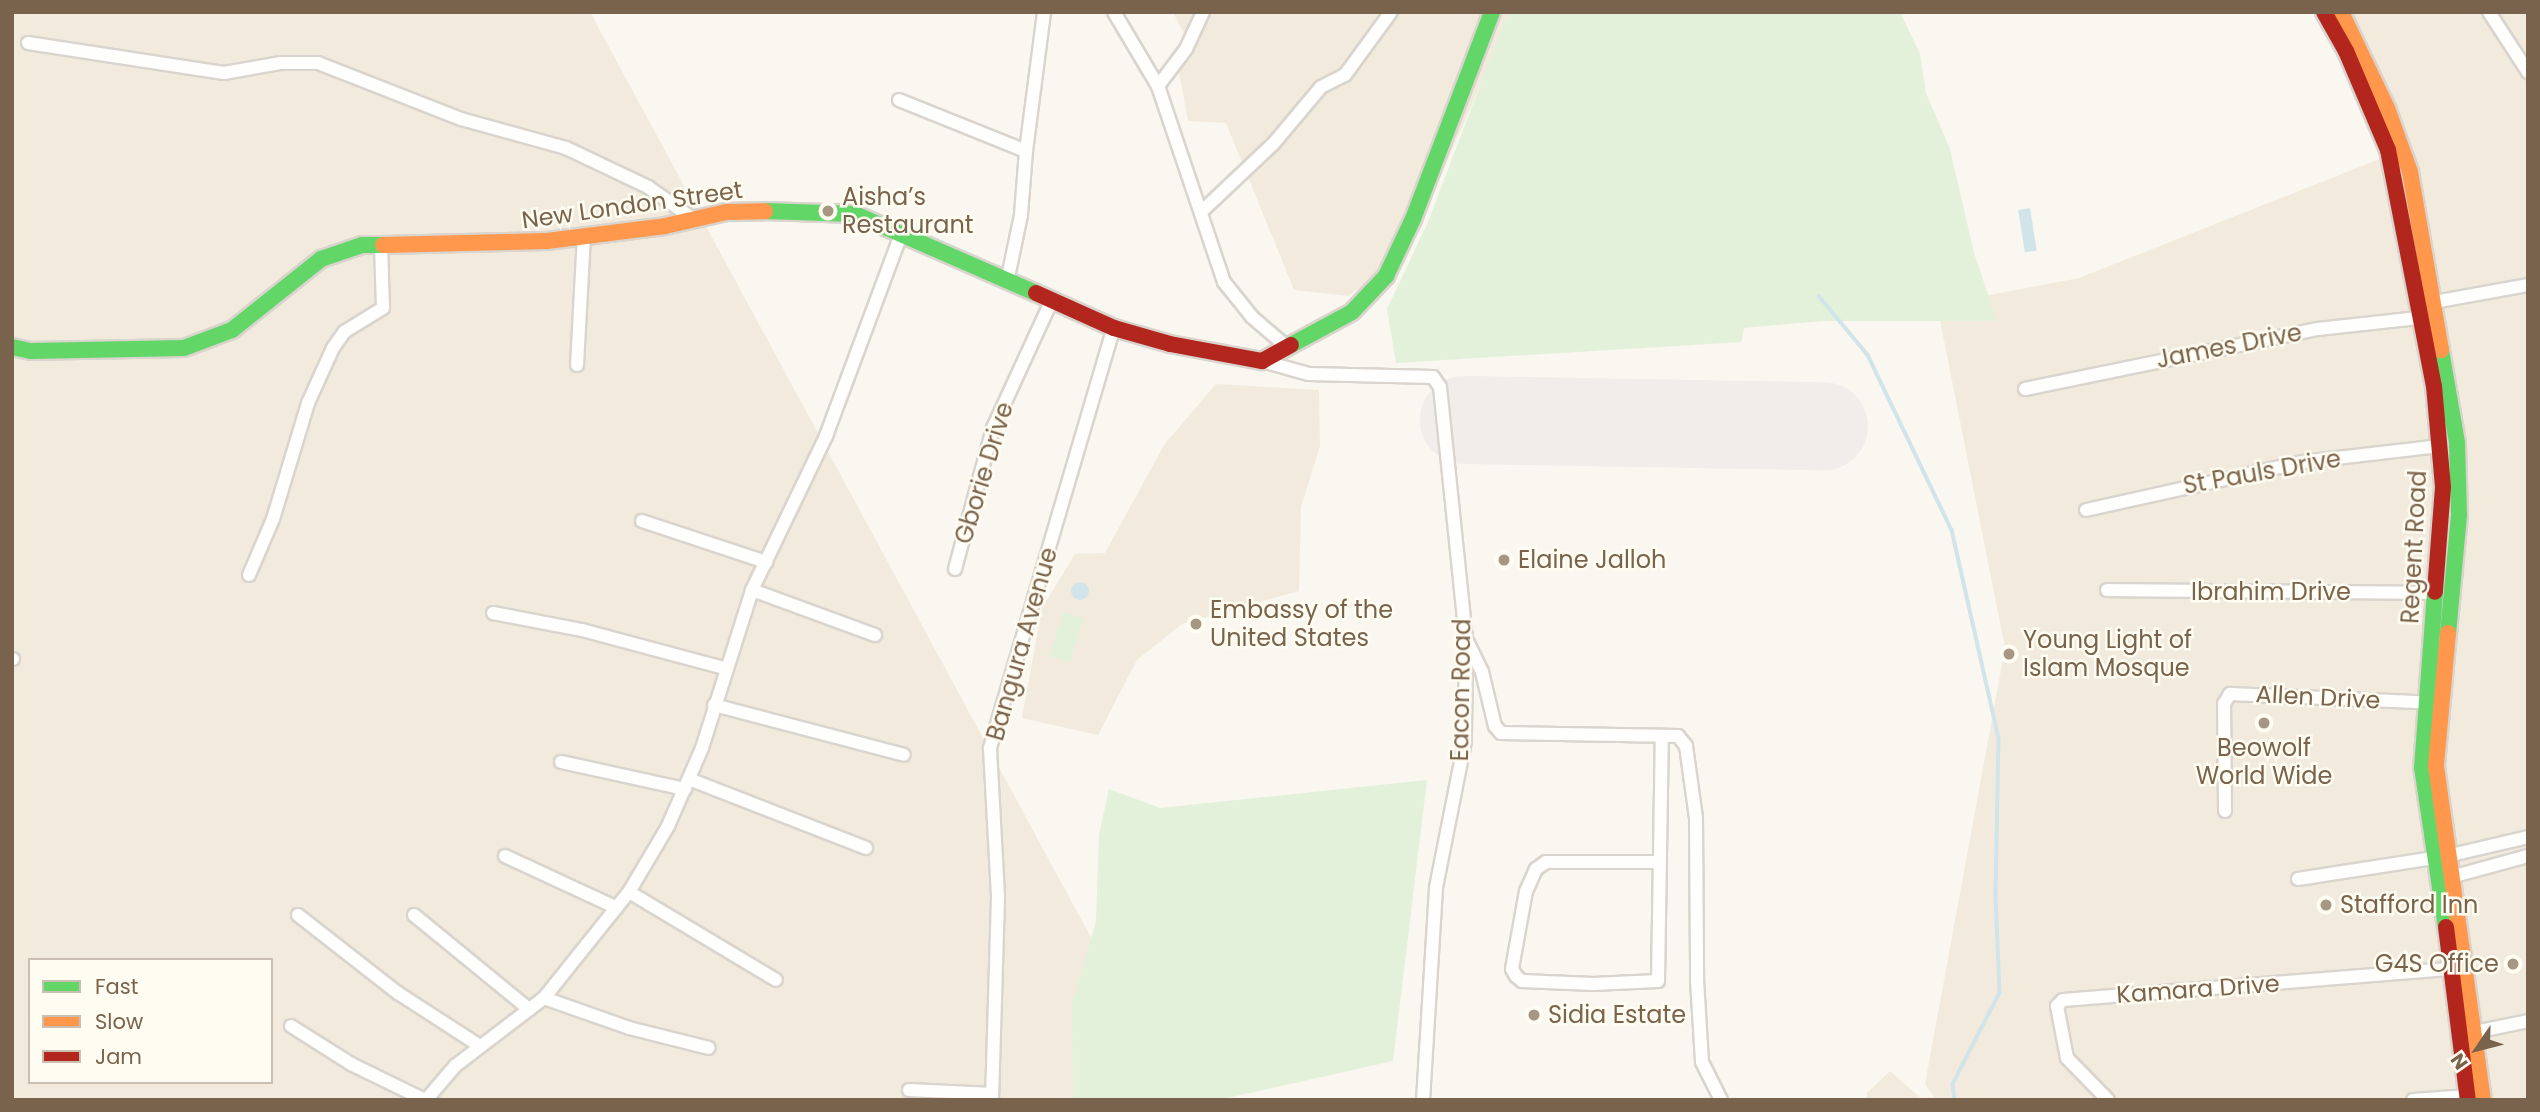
<!DOCTYPE html>
<meta charset="utf-8">
<style>
body{margin:0}
#map{position:relative;width:2540px;height:1112px;overflow:hidden;background:#f9f7ef;font-family:Poppins,sans-serif}
div>[style]{position:absolute}
.residential>*{inset:0;background:#f2ebdd}
.green>*{inset:0;background:#e3f1da;transform-origin:0 0}
.water>*{inset:0;background:#d0e4ea;transform-origin:0 0}
.round{border-radius:50%}
.stream>*{height:3.5px;margin:-1.75px;padding:0 1.75px;transform-origin:1.75px;border-radius:1.75px;background:#d0e4ea}
.runway>*{height:88px;margin:-44px;padding:0 44px;transform-origin:44px;border-radius:44px;background:#f0edea}
.roads{filter:drop-shadow(2px 0 #d9d4cd) drop-shadow(-2px 0 #d9d4cd) drop-shadow(0 2px #d9d4cd) drop-shadow(0 -2px #d9d4cd)}
.street>*{height:12px;margin:-6px;padding:0 6px;transform-origin:6px;border-radius:6px;background:#fefefd}
.fast>*{height:16px;margin:-8px;padding:0 8px;transform-origin:8px;border-radius:8px;background:#63d668}
.slow>*{height:16px;margin:-8px;padding:0 8px;transform-origin:8px;border-radius:8px;background:#ff974d}
.jam>*{height:16px;margin:-8px;padding:0 8px;transform-origin:8px;border-radius:8px;background:#b3261e}
.dots>*{width:19px;height:19px;translate:-50% -50%;box-sizing:border-box;border:4px solid #fffcf2;border-radius:50%}
span{translate:-50% -50%;white-space:nowrap;text-align:center;line-height:1.15;-webkit-text-stroke:5px #fffcf2;paint-order:stroke}
.poi-label{font-size:24px;color:#7a634c}
.left{translate:0 -50%;text-align:left}
.right{translate:-100% -50%;text-align:right}
.street-label{font-size:24px;color:#7a634c}
.frame{position:absolute;inset:0;border:14px solid #7a634c;pointer-events:none}
.legend{position:absolute;left:28px;top:958px;width:245px;height:126px;box-sizing:border-box;background:#fffcf2;border:2px solid #cabfb0;margin:0;padding:9px 12px;list-style:none;font-size:21px;color:#7a634c}
.legend li{display:flex;align-items:center;gap:14px;height:35px}
.legend b{width:35px;border:2px solid #cabfb0}
.north{position:absolute;left:2442px;top:1014px;width:70px;height:70px;-webkit-text-stroke:5px #fffcf2;paint-order:stroke;rotate:235deg;font-size:19px;font-weight:700;line-height:28px;text-align:center;color:#7a634c}
.north::after{content:'';display:block;margin:auto;width:24px;height:32px;background:#7a634c;clip-path:polygon(50% 0,100% 100%,50% 72%,0 100%)}
</style>
<div id="map">
<div class="residential">
<i style="clip-path:polygon(evenodd,12px 12px,590px 12px,1179px 1100px,12px 1100px,12px 12px,30px 960px,271px 960px,271px 1082px,30px 1082px,30px 960px)"></i>
<i style="clip-path:polygon(1173px 12px,1512px 12px,1407px 254px,1348px 296px,1294px 290px,1226px 123px,1188px 121px,1179px 72px,1194px 54px)"></i>
<i style="clip-path:polygon(2349px 12px,2528px 12px,2528px 1100px,1936px 1100px,1925px 1084px,2005px 648px,1937px 305px,2079px 278px,2400px 151px)"></i>
<i style="clip-path:polygon(1216px 384px,1319px 390px,1320px 446px,1301px 507px,1299px 591px,1182px 624px,1137px 660px,1098px 735px,1022px 718px,1042px 608px,1075px 554px,1105px 553px,1164px 445px)"></i>
<i style="clip-path:polygon(1890px 1071px,1923px 1100px,1867px 1100px,1867px 1093px)"></i>
</div>
<div class="green">
<i style="clip-path:polygon(1508px 12px,1900px 12px,1920px 54px,1926px 93px,1950px 149px,1974px 253px,1997px 321px,1824px 321px,1744px 328px,1741px 342px,1396px 363px,1387px 309px,1428px 222px)"></i>
<i style="left:1063px;top:612px;width:21px;height:46px;rotate:17deg"></i>
<i style="clip-path:polygon(1427px 780px,1393px 1061px,1218px 1100px,1073px 1100px,1072px 1004px,1096px 921px,1099px 835px,1109px 789px,1160px 808px)"></i>
</div>
<div class="water">
<i style="left:2030px;top:208px;width:43px;height:12px;rotate:81deg"></i>
<i class="round" style="left:1071px;top:582px;width:18px;height:18px"></i>
</div>
<div class="stream">
<i style="left:1819px;top:296px;width:77px;rotate:50.3deg"></i>
<i style="left:1868px;top:355px;width:194px;rotate:64.4deg"></i>
<i style="left:1952px;top:530px;width:213px;rotate:77.3deg"></i>
<i style="left:1999px;top:738px;width:157px;rotate:91.1deg"></i>
<i style="left:1996px;top:895px;width:98px;rotate:87.7deg"></i>
<i style="left:2000px;top:993px;width:102px;rotate:117.3deg"></i>
<i style="left:1953px;top:1084px;width:16px;rotate:83deg"></i>
</div>
<div class="runway">
<i style="left:1464px;top:420px;width:360px;rotate:1deg"></i>
</div>
<div class="roads">
<div class="street">
<i style="left:1114px;top:12px;width:86px;rotate:59.3deg"></i>
<i style="left:1158px;top:86px;width:207px;rotate:71.4deg"></i>
<i style="left:1224px;top:282px;width:45px;rotate:51.3deg"></i>
<i style="left:1252px;top:317px;width:48px;rotate:40.7deg"></i>
<i style="left:2489px;top:12px;width:72px;rotate:57deg"></i>
<i style="left:28px;top:43px;width:198px;rotate:8.7deg"></i>
<i style="left:224px;top:73px;width:58px;rotate:-10deg"></i>
<i style="left:281px;top:63px;width:37px"></i>
<i style="left:318px;top:63px;width:154px;rotate:21.4deg"></i>
<i style="left:461px;top:119px;width:109px;rotate:15.4deg"></i>
<i style="left:566px;top:148px;width:91px;rotate:25.4deg"></i>
<i style="left:648px;top:187px;width:54px;rotate:35.2deg"></i>
<i style="left:1158px;top:86px;width:46px;rotate:-52.9deg"></i>
<i style="left:1186px;top:49px;width:41px;rotate:-65.3deg"></i>
<i style="left:899px;top:100px;width:137px;rotate:21.9deg"></i>
<i style="left:1026px;top:151px;width:64px;rotate:94.5deg"></i>
<i style="left:1021px;top:215px;width:68px;rotate:101.8deg"></i>
<i style="left:1026px;top:151px;width:140px;rotate:-82.6deg"></i>
<i style="left:1201px;top:212px;width:100px;rotate:-43.4deg"></i>
<i style="left:1274px;top:143px;width:73px;rotate:-50deg"></i>
<i style="left:1321px;top:87px;width:27px;rotate:-27deg"></i>
<i style="left:1345px;top:75px;width:78px;rotate:-53.9deg"></i>
<i style="left:2428px;top:303px;width:102px;rotate:-10.2deg"></i>
<i style="left:1262px;top:361px;width:49px;rotate:15.5deg"></i>
<i style="left:1309px;top:374px;width:124px;rotate:1.4deg"></i>
<i style="left:1433px;top:377px;width:12px;rotate:55deg"></i>
<i style="left:1440px;top:387px;width:254px;rotate:84.1deg"></i>
<i style="left:1466px;top:640px;width:101px;rotate:90.6deg"></i>
<i style="left:1465px;top:741px;width:150px;rotate:101.2deg"></i>
<i style="left:1436px;top:888px;width:212px;rotate:93.5deg"></i>
<i style="left:577px;top:365px;width:128px;rotate:-86.9deg"></i>
<i style="left:2025px;top:389px;width:299px;rotate:-11.6deg"></i>
<i style="left:2318px;top:329px;width:110px;rotate:-6.3deg"></i>
<i style="left:2086px;top:510px;width:221px;rotate:-12.5deg"></i>
<i style="left:2302px;top:462px;width:140px;rotate:-6.6deg"></i>
<i style="left:642px;top:521px;width:131px;rotate:18.3deg"></i>
<i style="left:955px;top:569px;width:146px;rotate:-74.9deg"></i>
<i style="left:993px;top:428px;width:139px;rotate:-65.3deg"></i>
<i style="left:249px;top:575px;width:61px;rotate:-66.8deg"></i>
<i style="left:273px;top:519px;width:121px;rotate:-73.2deg"></i>
<i style="left:308px;top:403px;width:60px;rotate:-65.6deg"></i>
<i style="left:333px;top:348px;width:19px;rotate:-55deg"></i>
<i style="left:344px;top:332px;width:46px;rotate:-31.6deg"></i>
<i style="left:383px;top:308px;width:65px;rotate:-91.8deg"></i>
<i style="left:752px;top:590px;width:131px;rotate:20.1deg"></i>
<i style="left:2107px;top:590px;width:329px;rotate:0.5deg"></i>
<i style="left:493px;top:613px;width:91px;rotate:10.8deg"></i>
<i style="left:582px;top:630px;width:147px;rotate:15deg"></i>
<i style="left:1467px;top:641px;width:34px;rotate:64deg"></i>
<i style="left:1482px;top:672px;width:56px;rotate:76.5deg"></i>
<i style="left:1495px;top:726px;width:9px;rotate:49deg"></i>
<i style="left:1501px;top:733px;width:177px;rotate:1deg"></i>
<i style="left:1678px;top:736px;width:13px;rotate:51deg"></i>
<i style="left:1686px;top:746px;width:73px;rotate:82.1deg"></i>
<i style="left:1696px;top:818px;width:162px;rotate:89.6deg"></i>
<i style="left:1697px;top:980px;width:82px;rotate:86.5deg"></i>
<i style="left:1702px;top:1062px;width:42px;rotate:63.4deg"></i>
<i style="left:12px;top:659px;width:1px"></i>
<i style="left:714px;top:705px;width:196px;rotate:14.7deg"></i>
<i style="left:561px;top:762px;width:127px;rotate:12.3deg"></i>
<i style="left:689px;top:779px;width:190px;rotate:21.3deg"></i>
<i style="left:2225px;top:811px;width:107px;rotate:-90.5deg"></i>
<i style="left:2224px;top:704px;width:12px;rotate:-59deg"></i>
<i style="left:2230px;top:694px;width:203px;rotate:2.5deg"></i>
<i style="left:505px;top:856px;width:123px;rotate:24.9deg"></i>
<i style="left:2447px;top:856px;width:83px;rotate:-13.2deg"></i>
<i style="left:1660px;top:862px;width:114px;rotate:180deg"></i>
<i style="left:1546px;top:862px;width:12px;rotate:145deg"></i>
<i style="left:1536px;top:869px;width:24px;rotate:114deg"></i>
<i style="left:1526px;top:891px;width:79px;rotate:100.2deg"></i>
<i style="left:1512px;top:969px;width:8px;rotate:60deg"></i>
<i style="left:1516px;top:976px;width:8px;rotate:40deg"></i>
<i style="left:1522px;top:981px;width:71px;rotate:2.4deg"></i>
<i style="left:1593px;top:984px;width:65px;rotate:-2.6deg"></i>
<i style="left:1658px;top:981px;width:245px;rotate:-89.1deg"></i>
<i style="left:2451px;top:877px;width:80px;rotate:-15.3deg"></i>
<i style="left:2298px;top:879px;width:137px;rotate:-8.8deg"></i>
<i style="left:629px;top:892px;width:171px;rotate:30.9deg"></i>
<i style="left:298px;top:915px;width:127px;rotate:38deg"></i>
<i style="left:398px;top:993px;width:98px;rotate:32.9deg"></i>
<i style="left:414px;top:915px;width:149px;rotate:39.3deg"></i>
<i style="left:544px;top:998px;width:90px;rotate:19.4deg"></i>
<i style="left:629px;top:1028px;width:82px;rotate:14deg"></i>
<i style="left:291px;top:1026px;width:71px;rotate:32.3deg"></i>
<i style="left:351px;top:1064px;width:82px;rotate:25.9deg"></i>
<i style="left:2470px;top:1033px;width:59px;rotate:-11.7deg"></i>
<i style="left:909px;top:1090px;width:83px;rotate:2.8deg"></i>
<i style="left:426px;top:1100px;width:45px;rotate:-49.5deg"></i>
<i style="left:455px;top:1066px;width:112px;rotate:-37.4deg"></i>
<i style="left:544px;top:998px;width:136px;rotate:-51.3deg"></i>
<i style="left:629px;top:892px;width:77px;rotate:-59.4deg"></i>
<i style="left:668px;top:826px;width:85px;rotate:-66.4deg"></i>
<i style="left:702px;top:748px;width:166px;rotate:-72.4deg"></i>
<i style="left:752px;top:590px;width:171px;rotate:-64.3deg"></i>
<i style="left:826px;top:436px;width:218px;rotate:-69.6deg"></i>
<i style="left:992px;top:1100px;width:204px;rotate:-88.3deg"></i>
<i style="left:998px;top:896px;width:148px;rotate:-93.1deg"></i>
<i style="left:990px;top:748px;width:438px;rotate:-73.6deg"></i>
<i style="left:2108px;top:1100px;width:59px;rotate:-134.3deg"></i>
<i style="left:2067px;top:1058px;width:53px;rotate:-100.9deg"></i>
<i style="left:2057px;top:1006px;width:8px;rotate:-45deg"></i>
<i style="left:2063px;top:1000px;width:390px;rotate:-4.6deg"></i>
<i style="left:2413px;top:1100px;width:55px;rotate:-4.2deg"></i>
</div>
<div class="fast">
<i style="left:765px;top:211px;width:90px;rotate:1.9deg"></i>
<i style="left:855px;top:214px;width:197px;rotate:23.6deg"></i>
<i style="left:1291px;top:345px;width:69px;rotate:-28.4deg"></i>
<i style="left:1352px;top:312px;width:50px;rotate:-46.6deg"></i>
<i style="left:1386px;top:276px;width:63px;rotate:-64.7deg"></i>
<i style="left:1413px;top:219px;width:222px;rotate:-69.1deg"></i>
<i style="left:12px;top:347px;width:19px;rotate:12deg"></i>
<i style="left:31px;top:351px;width:153px;rotate:-1.1deg"></i>
<i style="left:184px;top:348px;width:51px;rotate:-20.6deg"></i>
<i style="left:232px;top:330px;width:114px;rotate:-38.6deg"></i>
<i style="left:321px;top:259px;width:43px;rotate:-18.9deg"></i>
<i style="left:362px;top:245px;width:21px"></i>
<i style="left:2441px;top:350px;width:94px;rotate:80.2deg"></i>
<i style="left:2457px;top:443px;width:72px;rotate:88.4deg"></i>
<i style="left:2459px;top:515px;width:119px;rotate:95.3deg"></i>
<i style="left:2435px;top:592px;width:175px;rotate:94.2deg"></i>
<i style="left:2422px;top:767px;width:162px;rotate:81.5deg"></i>
</div>
<div class="slow">
<i style="left:2341px;top:12px;width:106px;rotate:64.4deg"></i>
<i style="left:2387px;top:108px;width:68px;rotate:70.2deg"></i>
<i style="left:2410px;top:172px;width:181px;rotate:80.1deg"></i>
<i style="left:383px;top:245px;width:164px;rotate:-1.4deg"></i>
<i style="left:547px;top:241px;width:119px;rotate:-7.2deg"></i>
<i style="left:665px;top:226px;width:63px;rotate:-12.9deg"></i>
<i style="left:726px;top:212px;width:39px;rotate:-1deg"></i>
<i style="left:2448px;top:633px;width:134px;rotate:95.2deg"></i>
<i style="left:2436px;top:766px;width:337px;rotate:82deg"></i>
</div>
<div class="jam">
<i style="left:2324px;top:12px;width:45px;rotate:60.6deg"></i>
<i style="left:2346px;top:51px;width:108px;rotate:67deg"></i>
<i style="left:2388px;top:150px;width:240px;rotate:79deg"></i>
<i style="left:2434px;top:386px;width:101px;rotate:84.9deg"></i>
<i style="left:2443px;top:487px;width:105px;rotate:94.4deg"></i>
<i style="left:1036px;top:293px;width:85px;rotate:24.2deg"></i>
<i style="left:1114px;top:328px;width:58px;rotate:15.9deg"></i>
<i style="left:1170px;top:344px;width:94px;rotate:10.5deg"></i>
<i style="left:1262px;top:361px;width:33px;rotate:-29deg"></i>
<i style="left:2446px;top:927px;width:174px;rotate:82.8deg"></i>
</div>
</div>
<div class="dots">
<i style="left:828px;top:211px;background:#a69785"></i>
<i style="left:1504px;top:560px;background:#a69785"></i>
<i style="left:1196px;top:624px;background:#a69785"></i>
<i style="left:2009px;top:654px;background:#a69785"></i>
<i style="left:2264px;top:723px;background:#a69785"></i>
<i style="left:2326px;top:905px;background:#a69785"></i>
<i style="left:2513px;top:964px;background:#a69785"></i>
<i style="left:1534px;top:1015px;background:#a69785"></i>
</div>
<div class="poi-label">
<span class="left" style="left:842px;top:211px">Aisha’s<br>Restaurant</span>
<span class="left" style="left:1518px;top:560px">Elaine Jalloh</span>
<span class="left" style="left:1210px;top:624px">Embassy of the<br>United States</span>
<span class="left" style="left:2023px;top:654px">Young Light of<br>Islam Mosque</span>
<span style="left:2264px;top:762px">Beowolf<br>World Wide</span>
<span class="left" style="left:2340px;top:905px">Stafford Inn</span>
<span class="right" style="left:2499px;top:964px">G4S Office</span>
<span class="left" style="left:1548px;top:1015px">Sidia Estate</span>
</div>
<div class="street-label">
<span style="left:632px;top:205px;rotate:-8deg">New London Street</span>
<span style="left:2229px;top:346px;rotate:-11deg">James Drive</span>
<span style="left:2262px;top:472px;rotate:-10deg">St Pauls Drive</span>
<span style="left:984px;top:473px;rotate:-73deg">Gborie Drive</span>
<span style="left:2414px;top:547px;rotate:-87deg">Regent Road</span>
<span style="left:2271px;top:592px">Ibrahim Drive</span>
<span style="left:1022px;top:644px;rotate:-74deg">Bangura Avenue</span>
<span style="left:1461px;top:690px;rotate:-89deg">Eacon Road</span>
<span style="left:2318px;top:697px;rotate:3deg">Allen Drive</span>
<span style="left:2198px;top:989px;rotate:-4deg">Kamara Drive</span>
</div>
<div class="frame"></div>
<ul class="legend">
<li><b style="height:9px;background:#63d668"></b>Fast</li>
<li><b style="height:9px;background:#ff974d"></b>Slow</li>
<li><b style="height:9px;background:#b3261e"></b>Jam</li>
</ul>
<div class="north">N</div>
</div>
